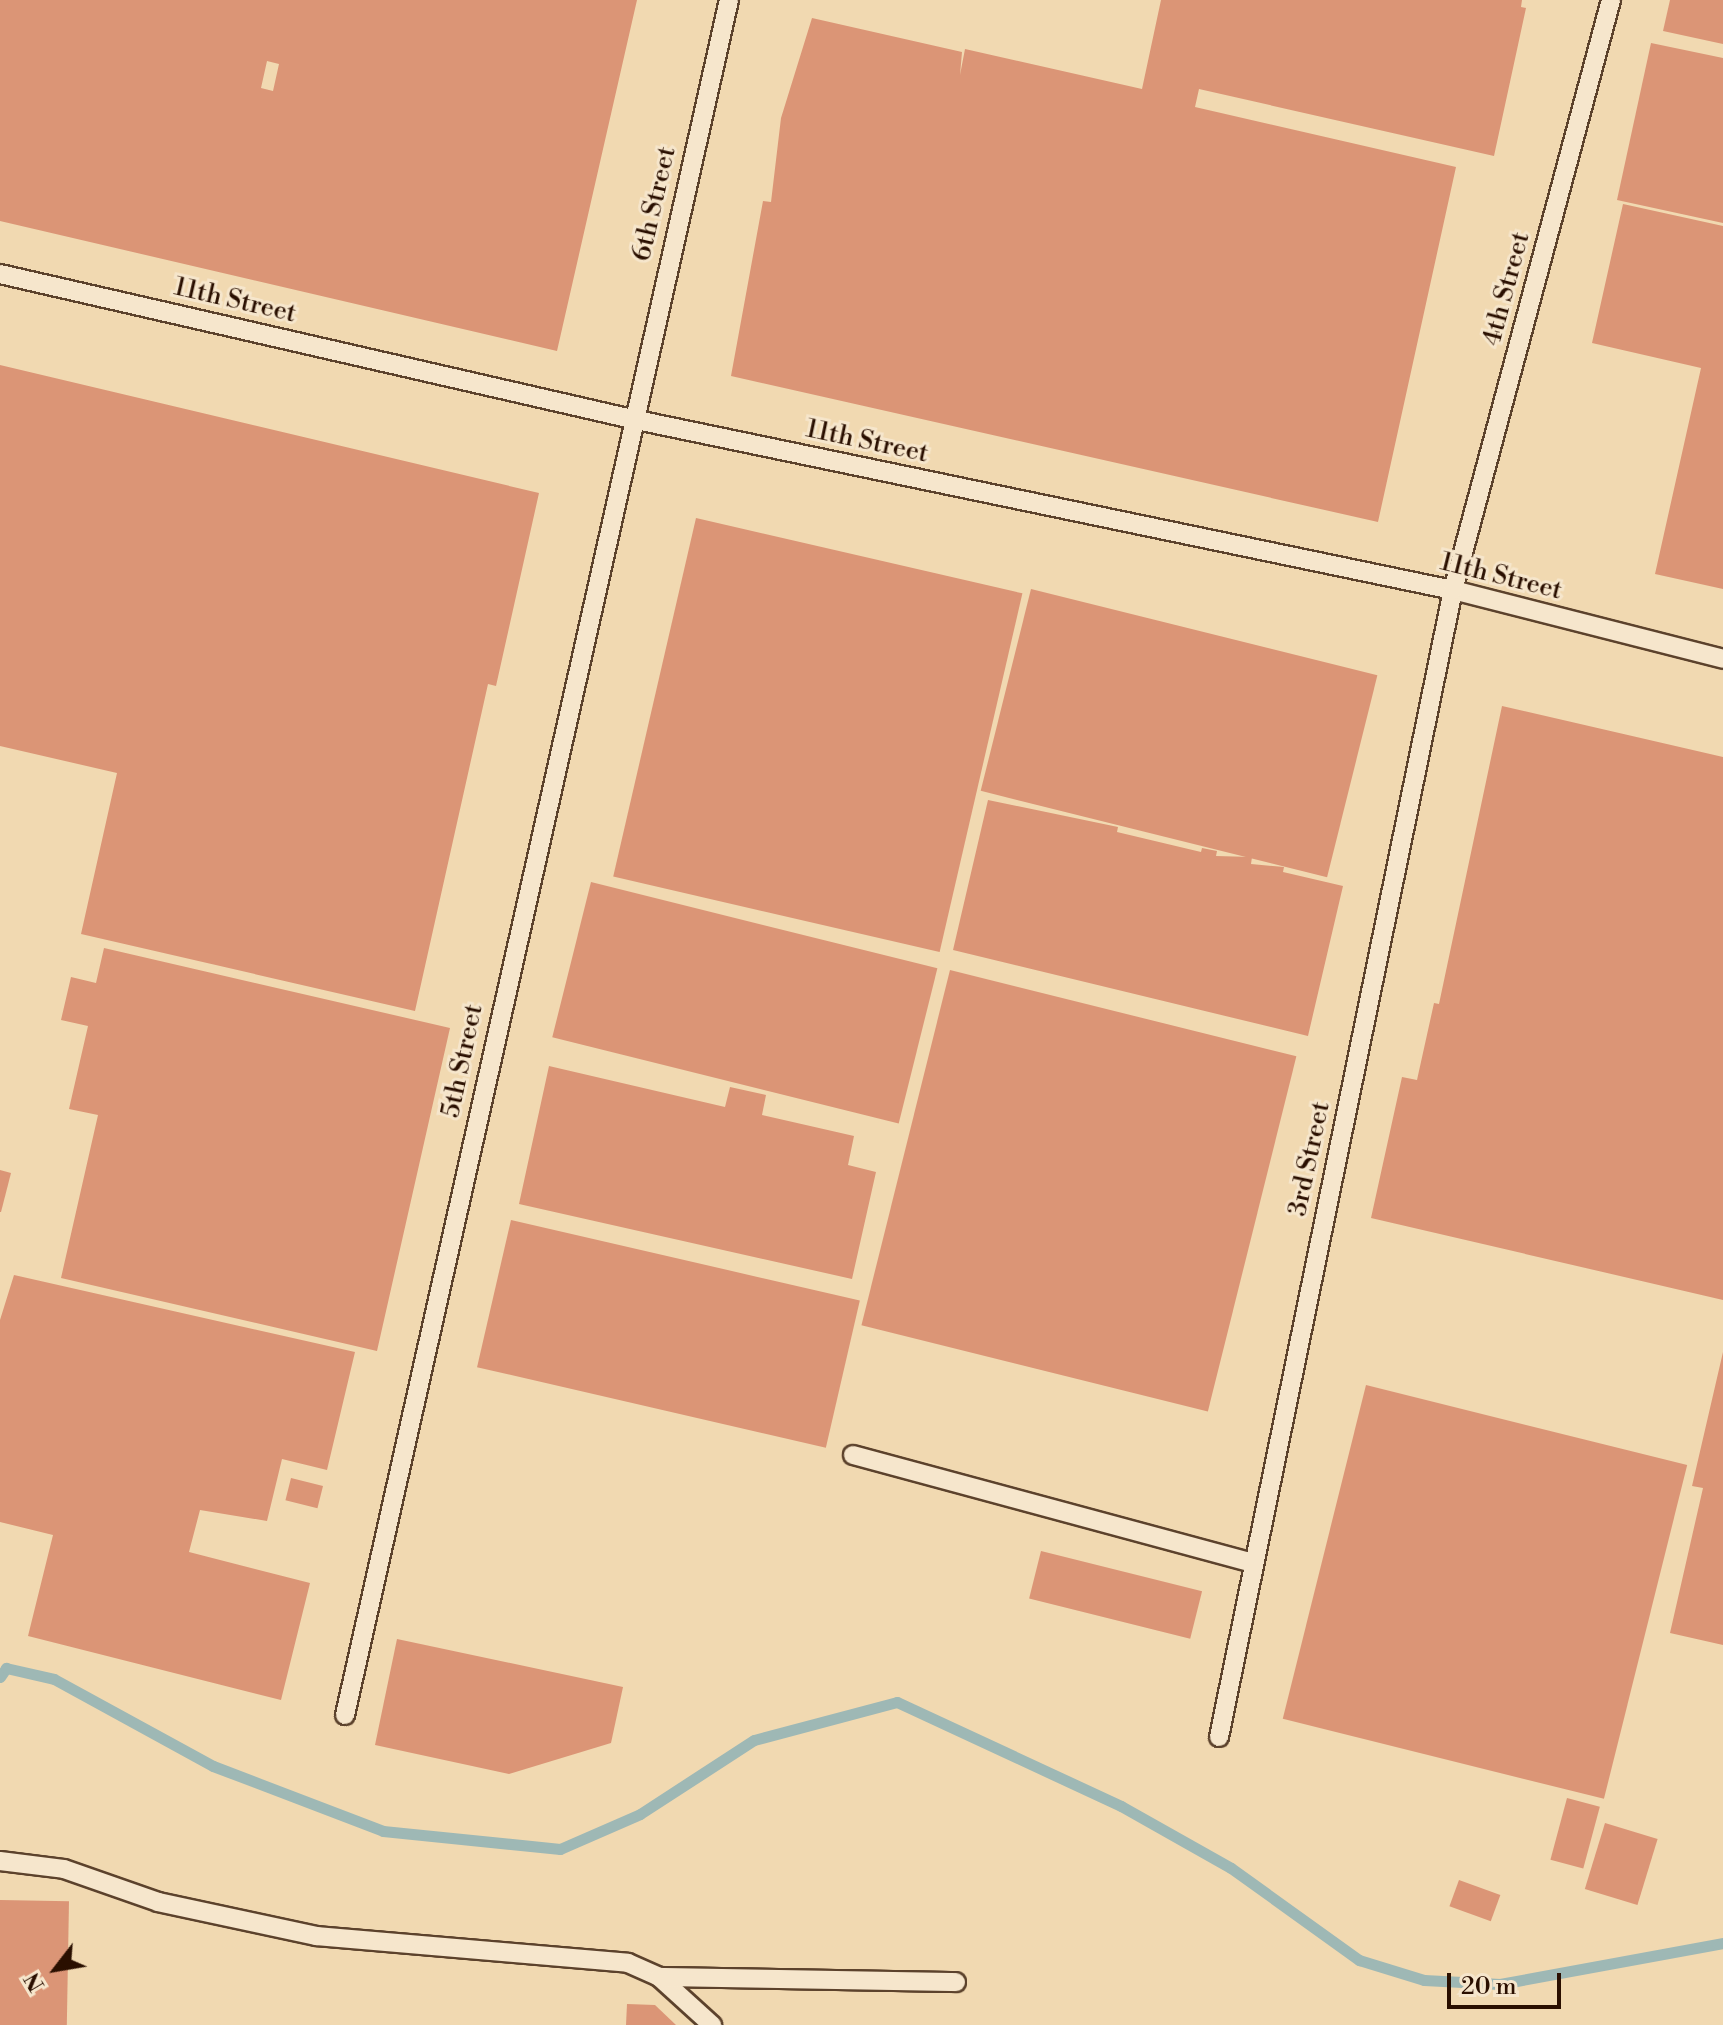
<!DOCTYPE html>
<style>
body{margin:0}
#map{position:relative;width:1723px;height:2025px;overflow:hidden;background:#f1d9b1;font-family:"Libre Bodoni",serif}
div>[style]{position:absolute}
.stream>*{height:11px;margin:-5.5px;padding:0 5.5px;transform-origin:5.5px;border-radius:5.5px;background:#9eb8b5}
.building>*{inset:0;background:#db9576;transform-origin:0 0}
.roads{filter:drop-shadow(2px 0 #5c422c) drop-shadow(-2px 0 #5c422c) drop-shadow(0 2px #5c422c) drop-shadow(0 -2px #5c422c)}
.lane>*{height:18px;margin:-9px;padding:0 9px;transform-origin:9px;border-radius:9px;background:#f6e6cc}
span{translate:-50% -50%;white-space:nowrap;text-align:center;line-height:1.15;-webkit-text-stroke:6px #f6e6cc;paint-order:stroke}
.street-label{font-size:26px;color:#2a0f00}
.north{position:absolute;left:16px;top:1929px;width:80px;height:80px;-webkit-text-stroke:6px #f6e6cc;paint-order:stroke;rotate:239deg;font-size:22px;font-weight:700;line-height:32px;text-align:center;color:#2a0f00}
.north::after{content:'';display:block;margin:auto;width:28px;height:36px;background:#2a0f00;clip-path:polygon(50% 0,100% 100%,50% 72%,0 100%)}
.scale{position:absolute;left:1447px;top:1973px;width:114px;height:36px;box-sizing:border-box;border:4px solid #2a0f00;border-top:0;padding-left:10px;font-size:24px;line-height:28px;white-space:nowrap;color:#2a0f00;-webkit-text-stroke:6px #f6e6cc;paint-order:stroke}
</style>
<div id="map">
<div class="stream">
<i style="left:0;top:1677px;width:11px;rotate:-56deg"></i>
<i style="left:6px;top:1668px;width:49px;rotate:12.9deg"></i>
<i style="left:54px;top:1679px;width:181px;rotate:28.7deg"></i>
<i style="left:213px;top:1766px;width:182px;rotate:20.9deg"></i>
<i style="left:383px;top:1831px;width:178px;rotate:5.8deg"></i>
<i style="left:560px;top:1849px;width:87px;rotate:-23.6deg"></i>
<i style="left:640px;top:1814px;width:136px;rotate:-33deg"></i>
<i style="left:754px;top:1740px;width:148px;rotate:-14.9deg"></i>
<i style="left:897px;top:1702px;width:247px;rotate:24.9deg"></i>
<i style="left:1121px;top:1806px;width:126px;rotate:29.4deg"></i>
<i style="left:1231px;top:1868px;width:158px;rotate:35.7deg"></i>
<i style="left:1359px;top:1960px;width:68px;rotate:17.1deg"></i>
<i style="left:1424px;top:1980px;width:76px;rotate:3deg"></i>
<i style="left:1500px;top:1984px;width:227px;rotate:-10.4deg"></i>
</div>
<div class="building">
<i style="clip-path:polygon(evenodd,0 0,637px 0,557px 351px,0 221px,0 0,267px 61px,279px 64px,273px 91px,261px 88px,267px 61px)"></i>
<i style="clip-path:polygon(1161px 0,1522px 0,1521px 7px,1526px 8px,1494px 156px,1199px 89px,1195px 107px,1456px 167px,1378px 522px,731px 376px,763px 201px,771px 202px,781px 118px,812px 18px,962px 52px,960px 75px,965px 49px,1142px 89px)"></i>
<i style="clip-path:polygon(1670px 0,1723px 0,1723px 44px,1663px 31px)"></i>
<i style="clip-path:polygon(1651px 43px,1723px 58px,1723px 223px,1617px 200px)"></i>
<i style="clip-path:polygon(1623px 204px,1723px 226px,1723px 589px,1655px 574px,1701px 368px,1592px 343px)"></i>
<i style="clip-path:polygon(0 365px,539px 493px,496px 686px,488px 684px,415px 1011px,81px 934px,117px 773px,0 746px)"></i>
<i style="left:696px;top:518px;width:335px;height:368px;rotate:13deg"></i>
<i style="left:1031px;top:589px;width:357px;height:208px;rotate:14deg"></i>
<i style="clip-path:polygon(1502px 706px,1723px 757px,1723px 1300px,1371px 1218px,1402px 1077px,1417px 1080px,1434px 1003px,1439px 1004px)"></i>
<i style="clip-path:polygon(988px 800px,1118px 827px,1117px 832px,1201px 852px,1202px 848px,1217px 851px,1216px 856px,1252px 857px,1251px 864px,1284px 867px,1283px 872px,1343px 886px,1308px 1036px,953px 950px)"></i>
<i style="left:591px;top:882px;width:357px;height:160px;rotate:14deg"></i>
<i style="clip-path:polygon(104px 948px,450px 1028px,377px 1351px,61px 1278px,98px 1115px,69px 1109px,88px 1026px,61px 1020px,71px 977px,96px 983px)"></i>
<i style="left:950px;top:970px;width:357px;height:366px;rotate:14deg"></i>
<i style="clip-path:polygon(549px 1066px,725px 1107px,730px 1087px,766px 1095px,762px 1115px,854px 1136px,848px 1165px,876px 1172px,852px 1279px,519px 1204px)"></i>
<i style="clip-path:polygon(0 1170px,11px 1173px,1px 1212px,0 1212px)"></i>
<i style="left:511px;top:1220px;width:358px;height:151px;rotate:13deg"></i>
<i style="clip-path:polygon(14px 1275px,355px 1352px,327px 1470px,282px 1459px,267px 1521px,200px 1510px,189px 1552px,310px 1583px,281px 1700px,28px 1636px,53px 1535px,0 1522px,0 1320px)"></i>
<i style="clip-path:polygon(1723px 1352px,1723px 1645px,1670px 1633px,1703px 1488px,1692px 1486px)"></i>
<i style="left:1366px;top:1385px;width:331px;height:344px;rotate:14deg"></i>
<i style="left:291px;top:1478px;width:33px;height:23px;rotate:14deg"></i>
<i style="left:1041px;top:1551px;width:166px;height:49px;rotate:14deg"></i>
<i style="clip-path:polygon(397px 1639px,623px 1687px,611px 1743px,509px 1774px,375px 1745px)"></i>
<i style="left:1567px;top:1798px;width:34px;height:64px;rotate:15deg"></i>
<i style="left:1605px;top:1823px;width:55px;height:69px;rotate:17deg"></i>
<i style="left:1459px;top:1880px;width:44px;height:28px;rotate:20deg"></i>
<i style="left:0;top:1900px;width:69px;height:125px;rotate:1deg"></i>
<i style="clip-path:polygon(627px 2004px,655px 2005px,676px 2025px,626px 2025px)"></i>
</div>
<div class="roads">
<div class="lane">
<i style="left:0;top:274px;width:648px;rotate:12.92deg"></i>
<i style="left:632px;top:419px;width:839px;rotate:11.77deg"></i>
<i style="left:1453px;top:590px;width:279px;rotate:14.3deg"></i>
<i style="left:853px;top:1455px;width:415px;rotate:15.1deg"></i>
<i style="left:345px;top:1715px;width:1757px;rotate:-77.38deg"></i>
<i style="left:1219px;top:1737px;width:1171px;rotate:-78.47deg"></i>
<i style="left:1453px;top:590px;width:611px;rotate:-75.01deg"></i>
<i style="left:0;top:1861px;width:64px;rotate:7.1deg"></i>
<i style="left:64px;top:1869px;width:100px;rotate:19.3deg"></i>
<i style="left:158px;top:1902px;width:162px;rotate:12.1deg"></i>
<i style="left:316px;top:1936px;width:313px;rotate:4.9deg"></i>
<i style="left:628px;top:1963px;width:34px;rotate:24deg"></i>
<i style="left:659px;top:1977px;width:72px;rotate:42.2deg"></i>
<i style="left:659px;top:1977px;width:297px;rotate:1deg"></i>
</div>
</div>
<div class="street-label">
<span style="left:655px;top:204px;rotate:-77deg">6th Street</span>
<span style="left:1507px;top:289px;rotate:-75deg">4th Street</span>
<span style="left:235px;top:301px;rotate:13deg">11th Street</span>
<span style="left:867px;top:442px;rotate:12deg">11th Street</span>
<span style="left:1501px;top:577px;rotate:14deg">11th Street</span>
<span style="left:463px;top:1061px;rotate:-78deg">5th Street</span>
<span style="left:1310px;top:1159px;rotate:-78deg">3rd Street</span>
</div>
<div class="north">N</div>
<div class="scale">20 m</div>
</div>
